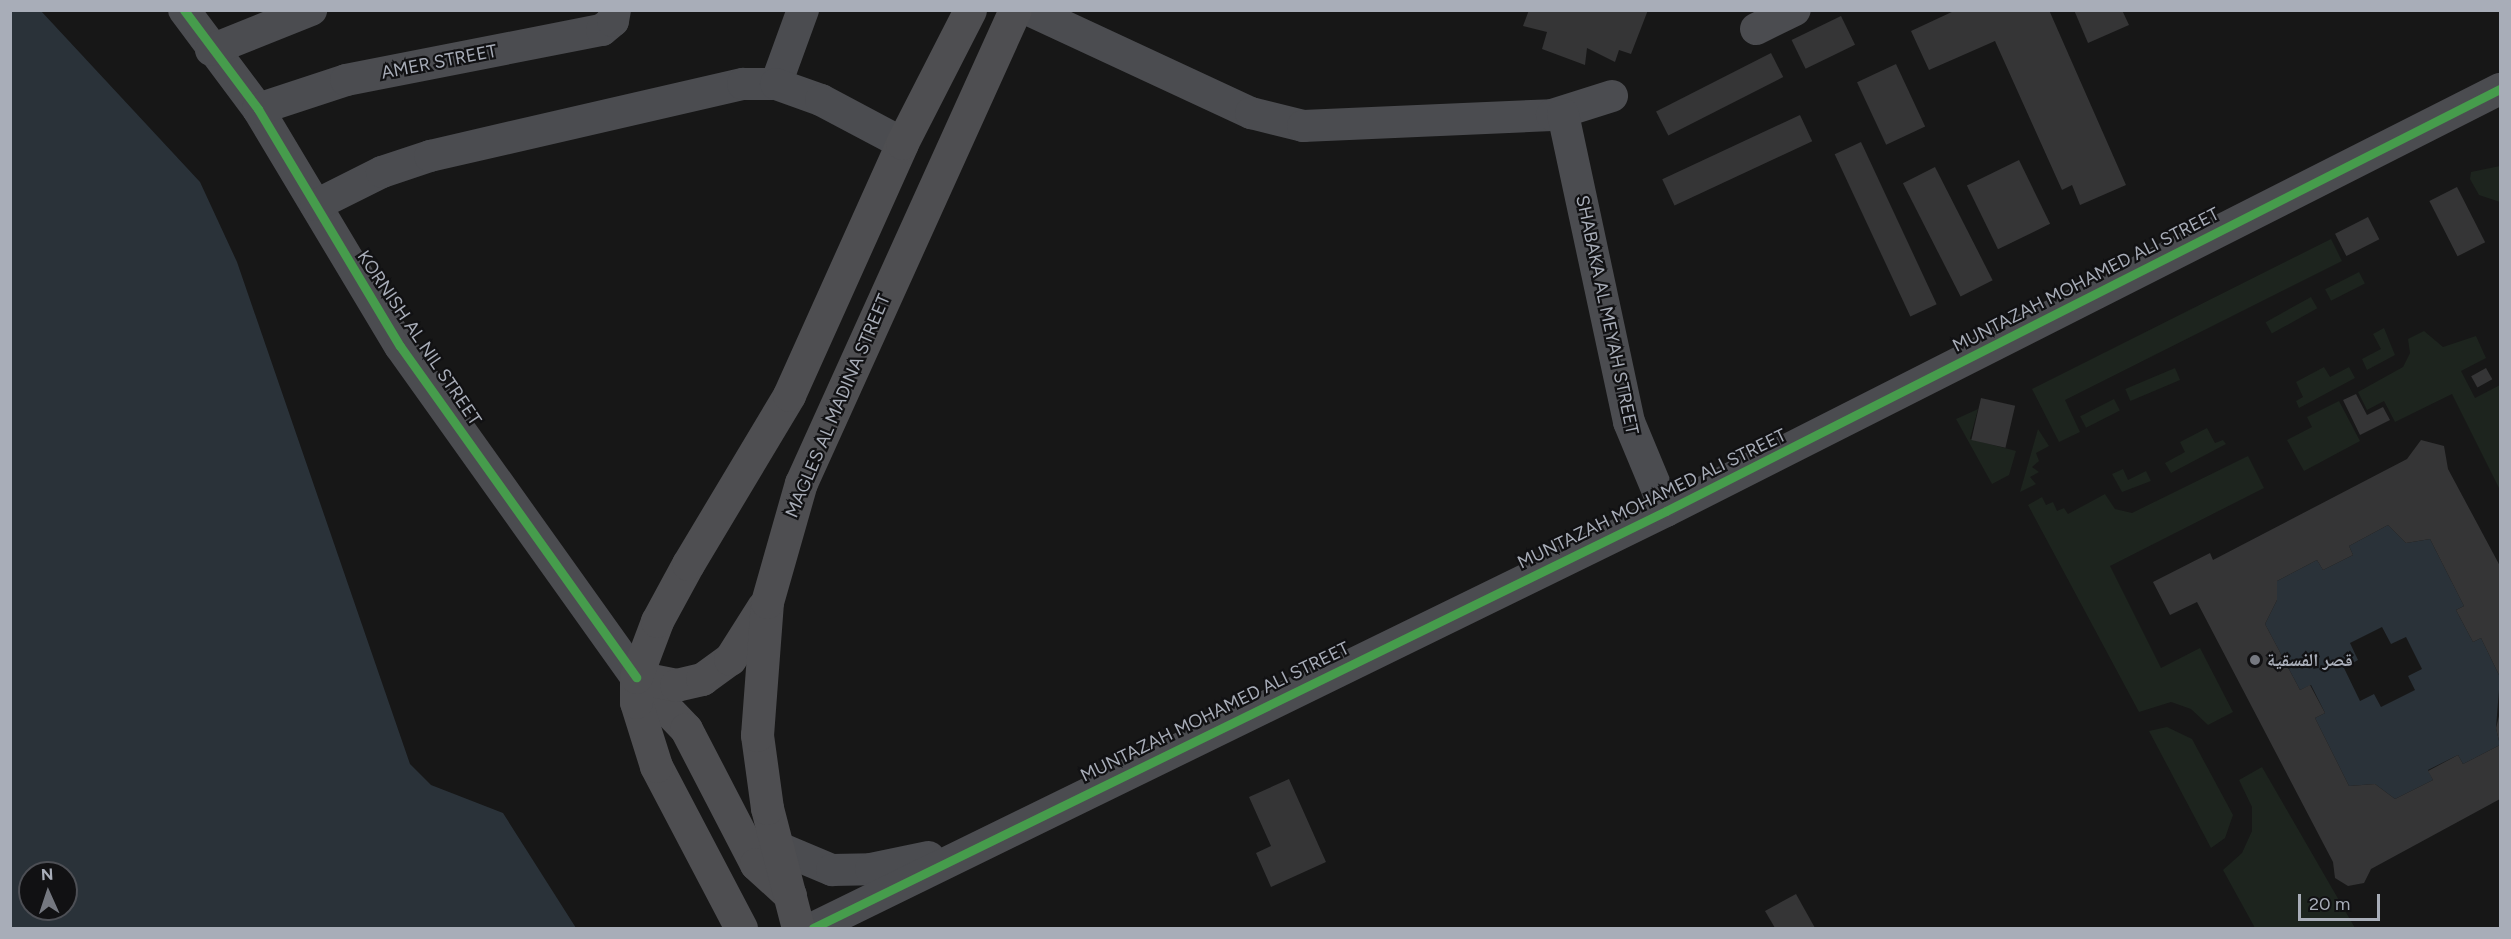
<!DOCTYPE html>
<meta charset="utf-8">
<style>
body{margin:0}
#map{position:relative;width:2511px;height:939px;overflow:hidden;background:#171717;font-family:Figtree,"Noto Naskh Arabic",sans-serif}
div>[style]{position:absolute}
.green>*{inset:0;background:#1d241e;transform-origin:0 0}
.water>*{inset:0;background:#2a3239}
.building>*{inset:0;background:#353536;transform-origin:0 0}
.street>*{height:32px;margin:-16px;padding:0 16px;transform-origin:16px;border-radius:16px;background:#4b4c50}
.highway>*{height:33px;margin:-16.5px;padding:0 16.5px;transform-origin:16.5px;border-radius:16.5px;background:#4e4e51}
.cycleway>*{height:9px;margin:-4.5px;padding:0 4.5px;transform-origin:4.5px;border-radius:4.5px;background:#469c4c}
.dots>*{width:16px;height:16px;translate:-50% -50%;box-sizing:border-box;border:3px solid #111113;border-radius:50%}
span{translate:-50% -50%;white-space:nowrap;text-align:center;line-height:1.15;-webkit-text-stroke:4.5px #111113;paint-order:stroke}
.street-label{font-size:18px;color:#a8adb8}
.poi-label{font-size:18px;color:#a8adb8;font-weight:700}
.left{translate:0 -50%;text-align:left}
.frame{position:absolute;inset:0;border:12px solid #a8adb8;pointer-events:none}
.north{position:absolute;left:18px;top:861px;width:60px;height:60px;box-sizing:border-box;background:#111113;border:2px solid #4d4f55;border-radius:50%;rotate:357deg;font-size:16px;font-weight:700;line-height:24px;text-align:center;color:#a8adb8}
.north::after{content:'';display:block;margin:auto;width:21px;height:27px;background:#757880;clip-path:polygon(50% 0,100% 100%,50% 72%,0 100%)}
.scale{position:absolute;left:2298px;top:894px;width:82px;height:27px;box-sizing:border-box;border:3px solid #a8adb8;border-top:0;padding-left:8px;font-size:18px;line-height:21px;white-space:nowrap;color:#a8adb8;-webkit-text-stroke:4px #111113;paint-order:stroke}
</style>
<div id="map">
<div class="green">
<i style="clip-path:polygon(2500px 166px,2500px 202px,2479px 195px,2470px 179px,2471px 172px)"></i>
<i style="clip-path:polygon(2331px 239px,2342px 261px,2065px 400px,2080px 432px,2059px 442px,2032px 389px)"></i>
<i style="left:2359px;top:272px;width:13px;height:38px;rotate:63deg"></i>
<i style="left:2311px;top:297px;width:13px;height:52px;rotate:61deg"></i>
<i style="clip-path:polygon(2384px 328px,2395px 355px,2367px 370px,2362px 359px,2381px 349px,2373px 334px)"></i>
<i style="clip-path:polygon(2424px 331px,2443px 347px,2476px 336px,2486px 358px,2461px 371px,2475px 398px,2500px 385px,2500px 490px,2452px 394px,2395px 422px,2384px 401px,2367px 410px,2358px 392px,2403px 367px,2410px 353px,2408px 339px)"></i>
<i style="clip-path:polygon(2324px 367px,2330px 377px,2349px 367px,2355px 378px,2299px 408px,2296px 401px,2303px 397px,2296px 382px)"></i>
<i style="left:2175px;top:368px;width:13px;height:54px;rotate:67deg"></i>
<i style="left:2114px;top:399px;width:13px;height:38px;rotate:63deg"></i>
<i style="clip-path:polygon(2339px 401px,2360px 441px,2304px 471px,2287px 440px,2312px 427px,2307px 417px)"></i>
<i style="clip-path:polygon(1978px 409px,1970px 439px,2016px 451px,2009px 475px,1992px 484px,1956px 419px)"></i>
<i style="clip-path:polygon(2207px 428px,2215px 443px,2223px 440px,2226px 444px,2171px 473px,2165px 463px,2185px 452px,2180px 442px)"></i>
<i style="clip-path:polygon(2038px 429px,2049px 446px,2036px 453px,2039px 461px,2032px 467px,2039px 472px,2030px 477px,2036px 484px,2020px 492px)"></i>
<i style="clip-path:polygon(2248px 456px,2264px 488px,2110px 566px,2161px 668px,2200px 648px,2233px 712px,2208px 725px,2191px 709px,2171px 702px,2139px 712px,2028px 505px,2042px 497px,2046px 505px,2053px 502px,2057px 511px,2064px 508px,2068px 514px,2105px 494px,2115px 509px,2132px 513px)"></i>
<i style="clip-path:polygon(2123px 469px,2128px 480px,2146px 471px,2151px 481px,2122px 492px,2112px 474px)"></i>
<i style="clip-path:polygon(2167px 727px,2192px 739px,2233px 815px,2225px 838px,2211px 848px,2149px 731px)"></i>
<i style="clip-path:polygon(2262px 767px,2355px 928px,2255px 928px,2223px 870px,2242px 853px,2252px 831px,2252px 807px,2239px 780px)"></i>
</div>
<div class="water">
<i style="clip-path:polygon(evenodd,10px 11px,41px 11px,200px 182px,237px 262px,410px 764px,431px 785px,503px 813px,576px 928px,11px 928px,10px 11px,30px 873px,66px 873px,66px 909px,30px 909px,30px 873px)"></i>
<i style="clip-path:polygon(evenodd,2388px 525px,2406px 543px,2430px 539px,2464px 606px,2456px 610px,2473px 642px,2481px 638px,2500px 677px,2496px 728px,2500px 745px,2463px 764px,2458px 755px,2428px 770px,2433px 780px,2395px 799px,2375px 784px,2349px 786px,2315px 718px,2325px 713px,2311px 685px,2300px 690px,2265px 624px,2277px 600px,2277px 581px,2317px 560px,2323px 570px,2353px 555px,2349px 546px,2388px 525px,2382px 627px,2391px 644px,2406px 637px,2422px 669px,2408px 676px,2415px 690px,2381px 707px,2374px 694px,2360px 701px,2344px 668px,2358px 660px,2350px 643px,2382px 627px)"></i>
</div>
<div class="building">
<i style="clip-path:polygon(1529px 10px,1648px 10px,1631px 54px,1619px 50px,1615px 62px,1587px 48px,1585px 65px,1542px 49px,1547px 32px,1523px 26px)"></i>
<i style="clip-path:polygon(1956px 10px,2049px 10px,2126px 185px,2080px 205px,2072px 185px,2062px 190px,1995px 41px,1929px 70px,1911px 31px)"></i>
<i style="clip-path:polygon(2074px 10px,2122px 10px,2129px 25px,2088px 43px)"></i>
<i style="left:1841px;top:16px;width:32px;height:55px;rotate:64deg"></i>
<i style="left:1771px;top:53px;width:27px;height:129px;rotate:63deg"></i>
<i style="left:1896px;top:64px;width:69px;height:43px;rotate:65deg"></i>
<i style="left:1800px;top:115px;width:29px;height:152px;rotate:65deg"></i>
<i style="left:1861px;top:142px;width:179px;height:29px;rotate:65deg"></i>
<i style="left:2019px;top:160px;width:71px;height:58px;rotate:64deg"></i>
<i style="left:1935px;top:167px;width:127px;height:36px;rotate:63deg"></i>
<i style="left:2457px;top:187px;width:62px;height:31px;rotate:63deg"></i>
<i style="left:2368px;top:217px;width:25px;height:37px;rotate:63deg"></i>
<i style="left:2486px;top:368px;width:13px;height:17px;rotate:61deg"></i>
<i style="clip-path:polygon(2356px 394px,2367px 415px,2383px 407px,2390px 420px,2360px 435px,2343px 400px)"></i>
<i style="left:1981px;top:398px;width:35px;height:43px;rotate:13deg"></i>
<i style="clip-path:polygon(2421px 440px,2444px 446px,2448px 469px,2500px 566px,2500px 677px,2481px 638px,2473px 642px,2456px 610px,2464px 606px,2430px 539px,2406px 543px,2388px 525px,2349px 546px,2353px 555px,2323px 570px,2317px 560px,2277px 581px,2277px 600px,2265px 624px,2300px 690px,2310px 685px,2325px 713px,2315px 718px,2349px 786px,2375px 784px,2395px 799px,2433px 780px,2428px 771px,2458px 755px,2463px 764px,2500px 745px,2496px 728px,2500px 712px,2500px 799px,2371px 869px,2364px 883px,2348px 886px,2335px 878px,2333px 862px,2197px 602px,2170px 615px,2153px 582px,2210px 553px,2213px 560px,2407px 459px)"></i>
<i style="clip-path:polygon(1289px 779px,1326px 862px,1271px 887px,1256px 853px,1271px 846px,1249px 797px)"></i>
<i style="clip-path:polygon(1796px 894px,1815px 928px,1775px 928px,1765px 911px)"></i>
</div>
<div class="street">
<i style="left:184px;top:10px;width:124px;rotate:53.2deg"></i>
<i style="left:258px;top:109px;width:276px;rotate:59.1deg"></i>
<i style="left:400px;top:346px;width:407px;rotate:54.5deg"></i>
<i style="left:1029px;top:10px;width:245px;rotate:24.9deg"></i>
<i style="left:1251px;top:113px;width:54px;rotate:14deg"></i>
<i style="left:1303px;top:126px;width:249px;rotate:-2.5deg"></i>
<i style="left:1552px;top:115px;width:63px;rotate:-17.6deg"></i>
<i style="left:1756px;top:29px;width:43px;rotate:-26deg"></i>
<i style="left:211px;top:50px;width:108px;rotate:-21.8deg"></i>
<i style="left:776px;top:84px;width:79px;rotate:-70deg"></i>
<i style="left:258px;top:109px;width:93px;rotate:-18.2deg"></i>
<i style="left:346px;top:80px;width:261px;rotate:-11.1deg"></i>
<i style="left:602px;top:30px;width:14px;rotate:-39deg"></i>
<i style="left:613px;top:21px;width:11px;rotate:-80deg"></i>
<i style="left:1563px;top:114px;width:315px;rotate:77.9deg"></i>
<i style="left:1629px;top:422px;width:96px;rotate:67.4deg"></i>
<i style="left:316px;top:205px;width:74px;rotate:-26.6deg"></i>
<i style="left:382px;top:172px;width:51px;rotate:-18.4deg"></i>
<i style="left:430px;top:156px;width:321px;rotate:-13deg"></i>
<i style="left:743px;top:84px;width:33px"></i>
<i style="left:776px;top:84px;width:48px;rotate:19.6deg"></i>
<i style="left:821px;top:100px;width:92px;rotate:28deg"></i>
<i style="left:777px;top:847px;width:60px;rotate:22.7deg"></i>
<i style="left:832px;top:870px;width:39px;rotate:-1deg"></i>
<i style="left:871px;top:869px;width:59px;rotate:-11.7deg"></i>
<i style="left:813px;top:928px;width:949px;rotate:-26.05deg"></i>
<i style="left:1666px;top:511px;width:935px;rotate:-26.84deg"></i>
</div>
<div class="highway">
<i style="left:636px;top:677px;width:72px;rotate:46.1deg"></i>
<i style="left:686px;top:729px;width:152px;rotate:62.6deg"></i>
<i style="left:756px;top:864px;width:46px;rotate:42.4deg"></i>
<i style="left:636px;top:677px;width:41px;rotate:11.3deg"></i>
<i style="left:676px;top:685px;width:27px;rotate:-13deg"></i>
<i style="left:702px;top:679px;width:34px;rotate:-36deg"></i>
<i style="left:730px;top:659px;width:62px;rotate:-57.6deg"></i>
<i style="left:741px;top:928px;width:183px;rotate:-117.7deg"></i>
<i style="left:656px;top:766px;width:67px;rotate:-107.4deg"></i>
<i style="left:636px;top:702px;width:25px;rotate:-90deg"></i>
<i style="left:636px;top:677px;width:60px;rotate:-69.4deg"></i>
<i style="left:657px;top:621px;width:65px;rotate:-61.5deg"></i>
<i style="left:688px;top:564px;width:197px;rotate:-59.1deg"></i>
<i style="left:789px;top:395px;width:276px;rotate:-65.8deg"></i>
<i style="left:902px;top:143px;width:149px;rotate:-62.9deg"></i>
<i style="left:798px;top:928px;width:124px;rotate:-104.5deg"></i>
<i style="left:767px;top:808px;width:74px;rotate:-97.8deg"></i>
<i style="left:757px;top:735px;width:133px;rotate:-85.7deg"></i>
<i style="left:767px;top:602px;width:124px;rotate:-74.1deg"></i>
<i style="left:801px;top:483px;width:519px;rotate:-65.66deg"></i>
</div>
<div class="cycleway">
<i style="left:184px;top:10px;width:124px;rotate:53.2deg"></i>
<i style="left:258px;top:109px;width:276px;rotate:59.1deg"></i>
<i style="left:400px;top:346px;width:407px;rotate:54.5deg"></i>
<i style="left:813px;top:928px;width:949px;rotate:-26.05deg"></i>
<i style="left:1666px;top:511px;width:935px;rotate:-26.84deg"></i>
</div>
<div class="dots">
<i style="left:2255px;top:660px;background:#757880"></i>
</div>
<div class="street-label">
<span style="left:439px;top:62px;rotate:-11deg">AMER STREET</span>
<span style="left:2086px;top:280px;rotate:-27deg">MUNTAZAH MOHAMED ALI STREET</span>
<span style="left:1607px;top:315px;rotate:78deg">SHABAKA AL MEYAH STREET</span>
<span style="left:419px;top:338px;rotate:56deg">KORNISH AL NIL STREET</span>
<span style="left:838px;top:406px;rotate:-67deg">MAGLES AL MADINA STREET</span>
<span style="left:1652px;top:499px;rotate:-26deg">MUNTAZAH MOHAMED ALI STREET</span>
<span style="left:1215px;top:712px;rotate:-26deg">MUNTAZAH MOHAMED ALI STREET</span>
</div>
<div class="poi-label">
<span class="left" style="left:2267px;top:660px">قصر الفسقية</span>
</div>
<div class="frame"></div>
<div class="north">N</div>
<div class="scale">20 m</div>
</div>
